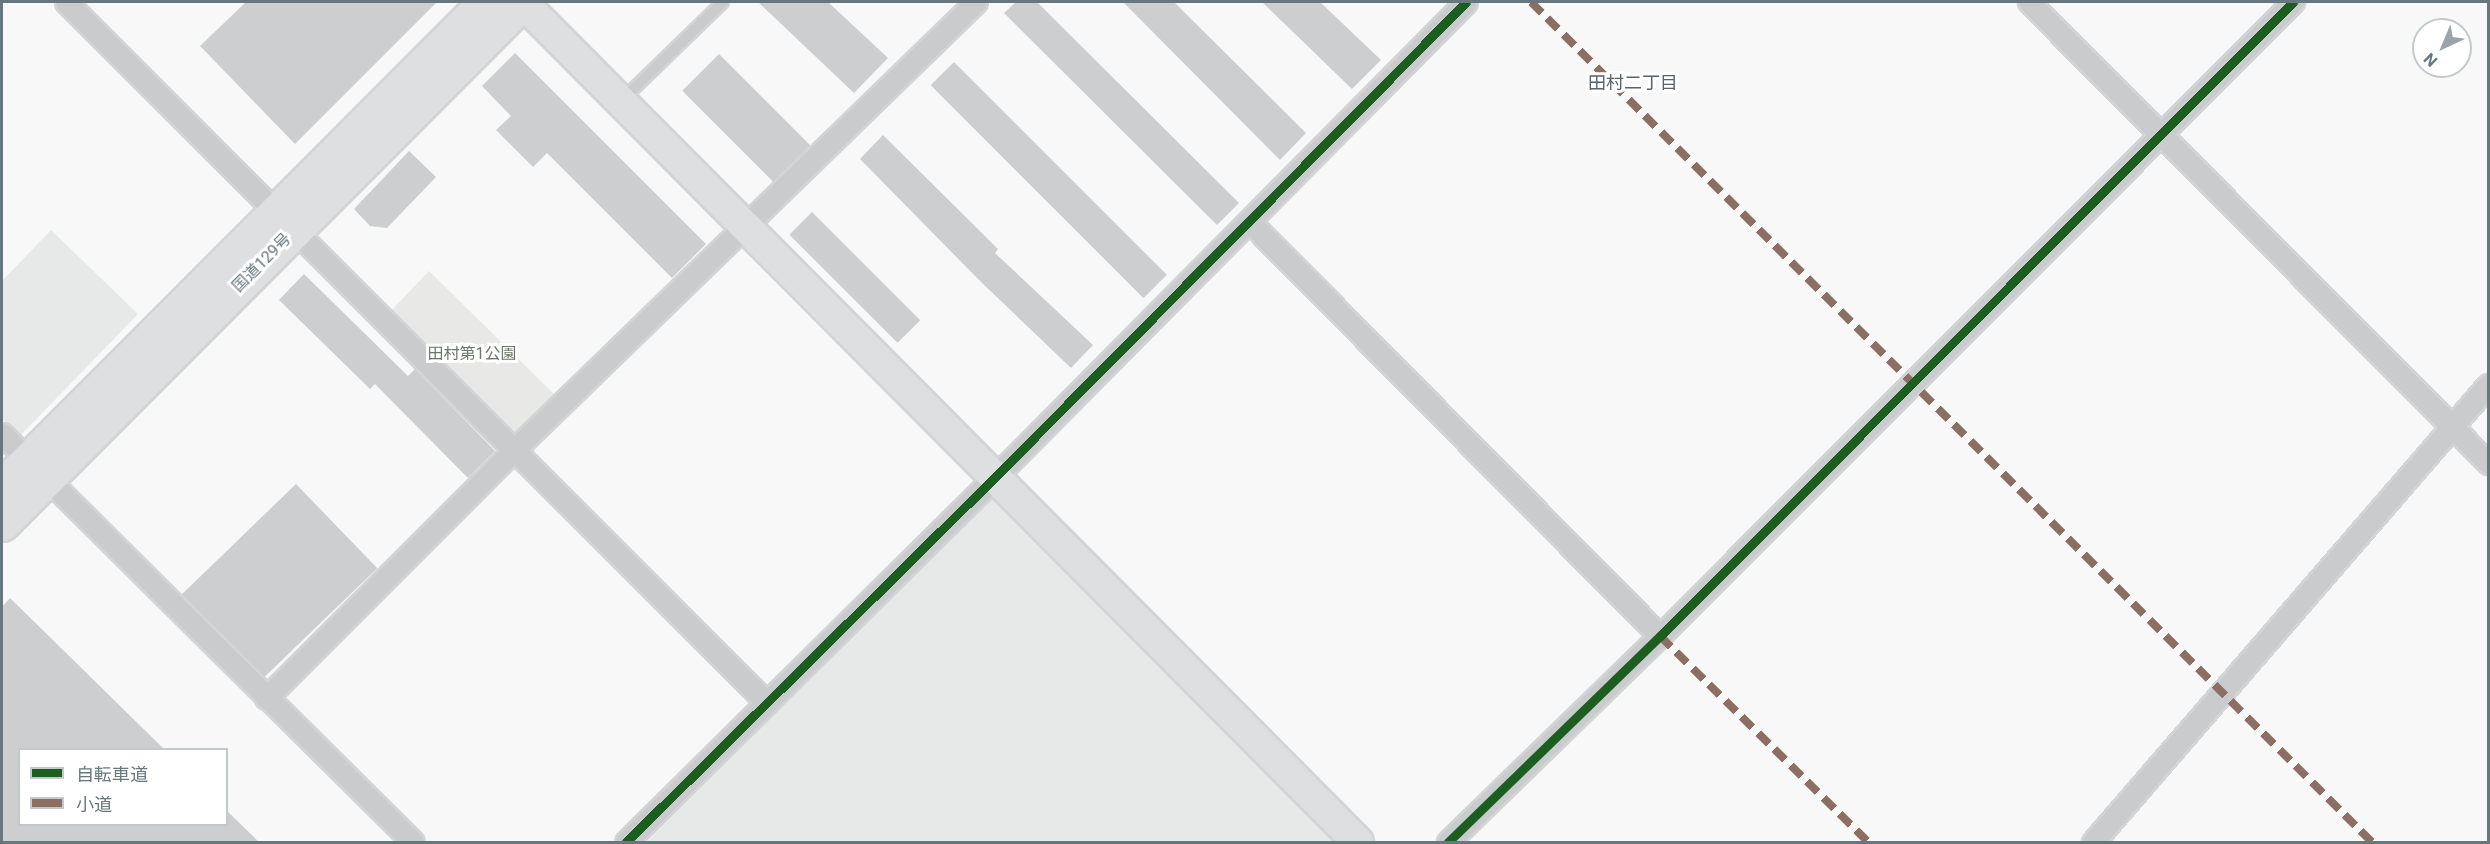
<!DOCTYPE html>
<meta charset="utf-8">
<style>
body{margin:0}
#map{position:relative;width:2490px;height:844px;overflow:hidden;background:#f8f8f8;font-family:Roboto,"Noto Sans JP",sans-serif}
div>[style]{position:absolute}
.built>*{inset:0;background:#e7e9e8}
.green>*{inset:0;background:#e8e9e6}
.building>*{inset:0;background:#cccecf;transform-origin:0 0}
.roads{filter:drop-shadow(2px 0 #d3d4d5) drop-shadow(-2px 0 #d3d4d5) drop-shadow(0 2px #d3d4d5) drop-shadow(0 -2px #d3d4d5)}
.lane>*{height:10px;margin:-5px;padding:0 5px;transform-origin:5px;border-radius:5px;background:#c9cbcc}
.street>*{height:21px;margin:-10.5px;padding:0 10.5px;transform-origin:10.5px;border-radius:10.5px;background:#c9cbcc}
.secondary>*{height:30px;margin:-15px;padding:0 15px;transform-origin:15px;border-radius:15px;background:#dedfe0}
.highway>*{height:33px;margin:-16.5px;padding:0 16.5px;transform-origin:16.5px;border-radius:16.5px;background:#dedfe0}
.quiet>*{height:8px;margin-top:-4px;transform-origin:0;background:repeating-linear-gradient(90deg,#8d6e63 0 15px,transparent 0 23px)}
.cycleway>*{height:9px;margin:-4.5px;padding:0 4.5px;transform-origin:4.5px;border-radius:4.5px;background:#1b5e20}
span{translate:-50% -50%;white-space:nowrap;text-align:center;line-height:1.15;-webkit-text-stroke:6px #fff;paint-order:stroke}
.street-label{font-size:16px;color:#67777e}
.park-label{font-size:16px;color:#6a7766}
.neighbourhood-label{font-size:18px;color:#59646a}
.frame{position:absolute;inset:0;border:3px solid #67777e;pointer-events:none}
.legend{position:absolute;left:18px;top:748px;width:210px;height:78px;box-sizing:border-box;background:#fff;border:2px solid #c2c9cb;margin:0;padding:8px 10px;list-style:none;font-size:18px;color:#67777e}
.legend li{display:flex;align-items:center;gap:12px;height:30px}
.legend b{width:30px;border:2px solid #c2c9cb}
.north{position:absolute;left:2412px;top:18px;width:60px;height:60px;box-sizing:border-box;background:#fff;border:2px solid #c2c9cb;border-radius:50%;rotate:224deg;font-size:16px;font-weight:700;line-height:24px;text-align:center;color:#67777e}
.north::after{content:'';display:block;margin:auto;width:21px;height:27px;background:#9aa4a9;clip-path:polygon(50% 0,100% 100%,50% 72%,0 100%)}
</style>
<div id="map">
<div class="built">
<i style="clip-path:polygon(51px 230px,138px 314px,20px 436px,2px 419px,2px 281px)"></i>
<i style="clip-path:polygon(988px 500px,996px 500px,1340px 842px,647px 842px)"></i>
</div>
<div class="green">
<i style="clip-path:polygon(429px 271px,556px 396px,518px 434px,512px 434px,389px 313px)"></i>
</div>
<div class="building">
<i style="clip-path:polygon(246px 2px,437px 2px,295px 144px,200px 46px)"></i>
<i style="clip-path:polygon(758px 2px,828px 2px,888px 58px,854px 93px)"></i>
<i style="clip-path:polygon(1016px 2px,1037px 2px,1239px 203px,1217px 225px,1004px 13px)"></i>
<i style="clip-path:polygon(1123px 2px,1174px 2px,1306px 133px,1280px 160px)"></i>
<i style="clip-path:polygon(1262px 2px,1320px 2px,1381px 60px,1352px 89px)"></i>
<i style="clip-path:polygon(515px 53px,706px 244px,672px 278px,547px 153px,533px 167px,496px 130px,511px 116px,482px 86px)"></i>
<i style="left:719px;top:54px;width:129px;height:52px;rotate:45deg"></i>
<i style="left:954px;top:62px;width:301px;height:33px;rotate:45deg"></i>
<i style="clip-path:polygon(883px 135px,998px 249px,995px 253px,1093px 345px,1071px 368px,981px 282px,860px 159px)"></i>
<i style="clip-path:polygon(409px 151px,436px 177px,387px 228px,370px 226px,354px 209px)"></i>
<i style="left:812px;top:212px;width:153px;height:32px;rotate:45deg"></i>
<i style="clip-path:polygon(304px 274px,408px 376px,415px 369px,495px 451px,468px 478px,375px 384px,370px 389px,279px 300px)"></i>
<i style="left:296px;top:484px;width:117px;height:159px;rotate:46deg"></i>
<i style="clip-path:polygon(10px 598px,165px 750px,20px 750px,20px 825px,226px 825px,226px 810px,260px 843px,2px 843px,2px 607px)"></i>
</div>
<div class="roads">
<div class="lane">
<i style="left:621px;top:101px;width:142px;rotate:-44.1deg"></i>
</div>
<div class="street">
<i style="left:66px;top:2px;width:991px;rotate:45deg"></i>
<i style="left:2029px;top:2px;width:651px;rotate:45.12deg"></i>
<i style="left:1249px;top:221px;width:584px;rotate:45.28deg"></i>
<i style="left:2px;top:434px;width:579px;rotate:44.79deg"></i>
<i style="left:266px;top:698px;width:352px;rotate:-45deg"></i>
<i style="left:515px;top:449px;width:642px;rotate:-44.12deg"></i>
<i style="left:626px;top:842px;width:518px;rotate:-44.69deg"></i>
<i style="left:994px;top:478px;width:670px;rotate:-45.24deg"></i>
<i style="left:1448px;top:842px;width:296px;rotate:-44.2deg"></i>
<i style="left:1660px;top:636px;width:896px;rotate:-45.05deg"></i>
<i style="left:2093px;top:842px;width:604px;rotate:-49.16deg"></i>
</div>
<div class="secondary">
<i style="left:522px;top:2px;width:1185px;rotate:45.14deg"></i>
</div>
<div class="highway">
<i style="left:2px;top:486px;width:684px;rotate:-45.06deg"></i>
<i style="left:2px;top:524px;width:738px;rotate:-45.05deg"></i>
</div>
</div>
<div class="quiet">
<i style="left:1531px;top:2px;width:1189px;rotate:44.97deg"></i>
<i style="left:1660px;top:636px;width:293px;rotate:44.7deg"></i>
</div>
<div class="cycleway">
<i style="left:626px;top:842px;width:518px;rotate:-44.69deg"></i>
<i style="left:994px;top:478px;width:670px;rotate:-45.24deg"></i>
<i style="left:1448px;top:842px;width:296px;rotate:-44.2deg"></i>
<i style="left:1660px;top:636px;width:896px;rotate:-45.05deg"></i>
</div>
<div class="street-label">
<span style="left:262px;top:263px;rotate:-45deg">国道129号</span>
</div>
<div class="park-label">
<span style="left:472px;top:354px">田村第1公園</span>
</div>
<div class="neighbourhood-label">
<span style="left:1633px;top:83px">田村二丁目</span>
</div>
<div class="frame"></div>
<ul class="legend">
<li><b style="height:8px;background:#1b5e20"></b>自転車道</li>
<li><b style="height:8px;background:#8d6e63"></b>小道</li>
</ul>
<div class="north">N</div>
</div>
